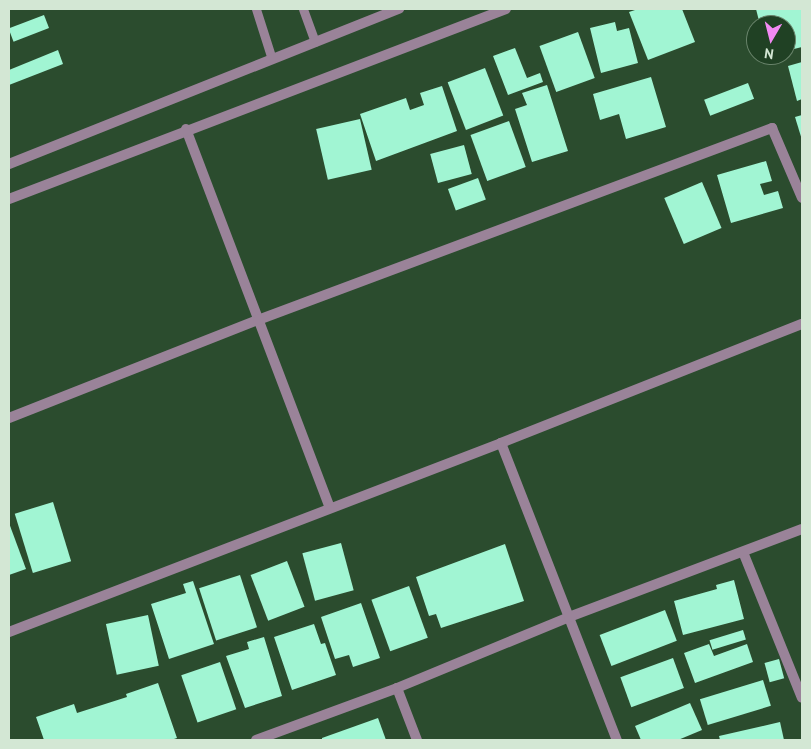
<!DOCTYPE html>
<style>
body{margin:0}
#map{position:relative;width:811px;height:749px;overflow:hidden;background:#2b4c2e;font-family:"PT Sans",sans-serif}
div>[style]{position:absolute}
.building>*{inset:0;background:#a1f5d3;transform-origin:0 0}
.service>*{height:9px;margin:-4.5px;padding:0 4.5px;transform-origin:4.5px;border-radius:4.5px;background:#9a8399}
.minor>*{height:10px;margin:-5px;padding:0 5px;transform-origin:5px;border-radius:5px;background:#9a8399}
.tertiary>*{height:10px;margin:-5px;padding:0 5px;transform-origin:5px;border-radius:5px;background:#9a8399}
span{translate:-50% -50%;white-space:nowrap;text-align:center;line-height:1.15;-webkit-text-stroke:5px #204124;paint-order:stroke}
.frame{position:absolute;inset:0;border:10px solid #d3e7d4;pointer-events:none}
.north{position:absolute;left:746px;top:15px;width:50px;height:50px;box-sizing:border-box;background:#204124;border:1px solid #68836a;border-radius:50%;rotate:188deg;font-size:14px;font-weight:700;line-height:20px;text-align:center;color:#d3e7d4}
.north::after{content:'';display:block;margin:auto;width:18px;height:22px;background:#f28af3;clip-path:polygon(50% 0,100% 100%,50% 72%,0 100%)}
</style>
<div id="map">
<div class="building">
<i style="clip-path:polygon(638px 9px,682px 9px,695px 42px,648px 60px,629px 12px)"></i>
<i style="clip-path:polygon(756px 9px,802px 9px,802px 47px,786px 51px,786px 25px,760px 25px)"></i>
<i style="left:44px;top:15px;width:14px;height:38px;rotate:69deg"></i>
<i style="clip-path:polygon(615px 22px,617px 31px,629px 28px,638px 63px,601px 73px,590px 28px)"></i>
<i style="left:578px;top:32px;width:49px;height:41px;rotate:70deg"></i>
<i style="clip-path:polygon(515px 48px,527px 78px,540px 73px,543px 82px,508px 95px,493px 56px)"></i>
<i style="clip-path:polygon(58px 50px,63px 64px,9px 85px,9px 70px)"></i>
<i style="clip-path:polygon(802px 62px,802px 99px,797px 101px,788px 66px)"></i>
<i style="left:485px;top:68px;width:51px;height:40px;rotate:69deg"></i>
<i style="clip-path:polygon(651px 77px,666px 127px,626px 139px,619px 114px,600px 120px,593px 94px)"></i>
<i style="left:748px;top:83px;width:17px;height:47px;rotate:69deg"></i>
<i style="clip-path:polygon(547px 85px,568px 151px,532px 162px,515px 109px,527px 105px,522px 93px)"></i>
<i style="clip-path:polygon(442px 86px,457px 131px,376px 161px,360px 114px,406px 98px,410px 110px,424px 105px,420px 93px)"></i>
<i style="clip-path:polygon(802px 115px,802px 140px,795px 117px)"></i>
<i style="left:360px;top:119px;width:52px;height:45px;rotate:77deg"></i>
<i style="left:509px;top:121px;width:49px;height:41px;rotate:70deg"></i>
<i style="left:464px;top:145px;width:30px;height:35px;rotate:75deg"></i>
<i style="clip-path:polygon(766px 161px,772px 181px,760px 184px,764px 195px,778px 191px,783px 208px,731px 223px,717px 175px)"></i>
<i style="left:478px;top:178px;width:23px;height:32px;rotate:70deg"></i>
<i style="left:702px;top:182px;width:50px;height:41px;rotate:67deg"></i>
<i style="left:53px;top:502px;width:62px;height:40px;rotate:73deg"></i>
<i style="clip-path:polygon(9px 523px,26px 569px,9px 575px)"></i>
<i style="left:341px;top:543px;width:49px;height:40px;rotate:75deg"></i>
<i style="clip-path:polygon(505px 544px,524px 601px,441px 628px,436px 614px,429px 616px,416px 577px)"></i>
<i style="left:287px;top:561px;width:49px;height:39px;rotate:69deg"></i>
<i style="left:240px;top:575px;width:55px;height:43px;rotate:72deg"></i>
<i style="clip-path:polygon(734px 580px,744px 619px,683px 635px,674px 601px,717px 589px,716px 585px)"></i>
<i style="clip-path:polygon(193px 581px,214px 644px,169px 659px,151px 604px,186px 593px,183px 584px)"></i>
<i style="left:409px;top:586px;width:55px;height:40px;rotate:70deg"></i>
<i style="clip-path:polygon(361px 603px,380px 658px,353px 667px,349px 655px,335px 659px,321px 617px)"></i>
<i style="left:665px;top:610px;width:33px;height:70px;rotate:69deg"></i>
<i style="left:148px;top:615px;width:52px;height:43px;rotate:78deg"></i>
<i style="clip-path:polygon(314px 624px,321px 644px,325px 643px,336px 675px,292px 690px,274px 637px)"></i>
<i style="left:743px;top:630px;width:10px;height:35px;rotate:73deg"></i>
<i style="clip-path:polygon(264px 637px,282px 696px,245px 708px,226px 656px,249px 649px,247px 642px)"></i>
<i style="clip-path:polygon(709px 644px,714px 656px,747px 644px,753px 662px,695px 683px,684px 653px)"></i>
<i style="left:673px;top:658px;width:32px;height:56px;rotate:70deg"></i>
<i style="left:779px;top:659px;width:20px;height:15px;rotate:75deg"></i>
<i style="left:220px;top:662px;width:50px;height:41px;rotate:71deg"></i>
<i style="left:763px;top:680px;width:27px;height:66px;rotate:73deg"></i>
<i style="clip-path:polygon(158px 683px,177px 738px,171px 740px,44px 740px,36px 717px,74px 704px,77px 713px,127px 697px,126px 694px)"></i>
<i style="clip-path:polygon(690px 703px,702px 730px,678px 740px,641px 740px,635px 726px)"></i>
<i style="clip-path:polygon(378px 718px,386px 740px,322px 740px,322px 738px)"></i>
<i style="clip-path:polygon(780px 722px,784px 740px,720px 740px,719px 736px)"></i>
</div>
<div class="service">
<i style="left:256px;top:9px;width:52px;rotate:72.3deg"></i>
<i style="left:303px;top:9px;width:35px;rotate:70deg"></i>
</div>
<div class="minor">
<i style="left:186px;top:129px;width:405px;rotate:69.2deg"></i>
<i style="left:9px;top:418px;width:268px;rotate:-21.5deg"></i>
<i style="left:258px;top:320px;width:549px;rotate:-20.48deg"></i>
<i style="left:772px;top:128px;width:76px;rotate:66.8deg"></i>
<i style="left:501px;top:443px;width:319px;rotate:68.7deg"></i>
<i style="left:743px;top:552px;width:157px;rotate:68deg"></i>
<i style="left:9px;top:632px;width:527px;rotate:-21.01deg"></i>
<i style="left:501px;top:443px;width:324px;rotate:-21.6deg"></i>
<i style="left:397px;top:688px;width:56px;rotate:69deg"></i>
<i style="left:256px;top:740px;width:150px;rotate:-20.2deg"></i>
<i style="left:397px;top:688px;width:186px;rotate:-22.4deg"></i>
<i style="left:569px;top:617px;width:249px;rotate:-20.7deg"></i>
</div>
<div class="tertiary">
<i style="left:9px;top:164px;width:420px;rotate:-21.7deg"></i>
<i style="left:9px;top:199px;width:532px;rotate:-20.92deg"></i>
</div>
<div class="frame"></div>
<div class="north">N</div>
</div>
